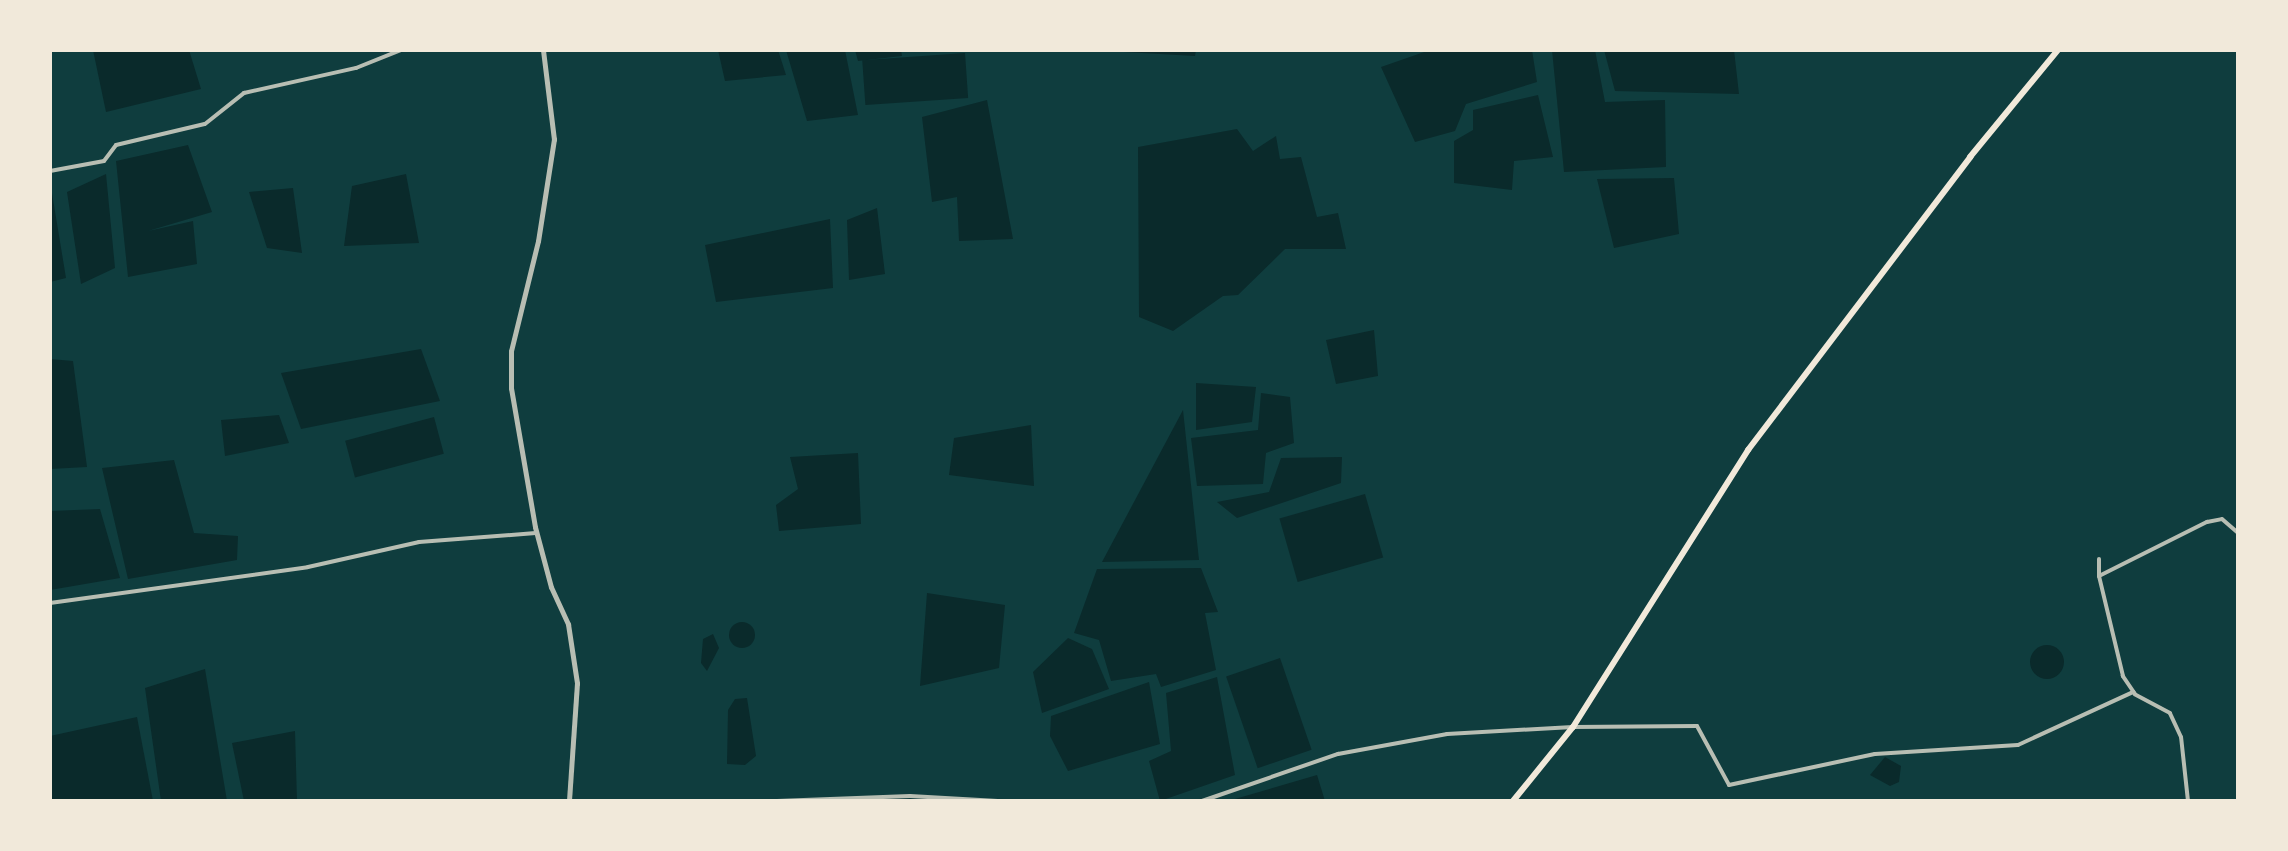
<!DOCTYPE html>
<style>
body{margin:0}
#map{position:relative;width:2288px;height:851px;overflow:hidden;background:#0f3d3e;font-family:Montserrat,sans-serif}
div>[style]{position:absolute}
.water>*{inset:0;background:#0a2a2b;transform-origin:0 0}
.round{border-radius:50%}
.minor>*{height:4px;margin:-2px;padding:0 2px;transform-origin:2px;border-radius:2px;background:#b8beb3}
.tertiary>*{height:5px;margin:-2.5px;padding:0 2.5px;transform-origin:2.5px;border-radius:2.5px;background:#b8beb3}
.trunk>*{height:6px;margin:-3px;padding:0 3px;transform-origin:3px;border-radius:3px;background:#f1e9da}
span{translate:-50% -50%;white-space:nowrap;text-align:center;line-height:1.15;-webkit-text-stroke:6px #f1e9da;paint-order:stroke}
.frame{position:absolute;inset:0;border:52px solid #f1e9da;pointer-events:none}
</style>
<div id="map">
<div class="water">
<i style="clip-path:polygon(93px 50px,189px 50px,201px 89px,106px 112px)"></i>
<i style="clip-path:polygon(718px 50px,778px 50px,786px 75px,725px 81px)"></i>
<i style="clip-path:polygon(786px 50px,845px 50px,858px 115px,807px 121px)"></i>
<i style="clip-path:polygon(855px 50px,901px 50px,902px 56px,858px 61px)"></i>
<i style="clip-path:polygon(1089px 50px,1196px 50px,1195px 56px)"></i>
<i style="clip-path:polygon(1430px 50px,1532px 50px,1537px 82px,1466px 104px,1455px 131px,1415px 142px,1381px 67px)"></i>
<i style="clip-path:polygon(1552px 50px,1595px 50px,1605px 102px,1665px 100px,1666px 167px,1564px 172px)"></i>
<i style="clip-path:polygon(1604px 50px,1734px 50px,1739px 94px,1615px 91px)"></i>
<i style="left:965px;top:53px;width:45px;height:103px;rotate:86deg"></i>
<i style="clip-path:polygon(1538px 95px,1553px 157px,1514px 161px,1512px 190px,1454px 183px,1454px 141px,1473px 130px,1473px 110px)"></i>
<i style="clip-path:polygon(987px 100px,1013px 239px,959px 241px,957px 197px,932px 202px,922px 117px)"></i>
<i style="clip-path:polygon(1237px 129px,1253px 151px,1276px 136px,1280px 159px,1301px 157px,1317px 217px,1338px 213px,1346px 249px,1285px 249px,1238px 295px,1223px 296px,1173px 331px,1139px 317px,1138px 147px)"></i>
<i style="clip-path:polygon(188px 145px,212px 212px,148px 231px,193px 221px,197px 264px,128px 277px,116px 161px)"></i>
<i style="clip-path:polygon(106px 174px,115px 268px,81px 284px,67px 192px)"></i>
<i style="clip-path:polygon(406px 174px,419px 243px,344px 246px,352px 186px)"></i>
<i style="clip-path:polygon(1674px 178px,1679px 234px,1614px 248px,1597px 179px)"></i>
<i style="clip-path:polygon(50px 181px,66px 278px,50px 282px)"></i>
<i style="clip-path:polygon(293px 188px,302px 253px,267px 248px,249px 192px)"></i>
<i style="clip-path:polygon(877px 208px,885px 274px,849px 280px,847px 220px)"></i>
<i style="clip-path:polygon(830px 219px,833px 288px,716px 302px,705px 245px)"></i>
<i style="clip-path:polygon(1374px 330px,1378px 376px,1336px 384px,1326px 340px)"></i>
<i style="clip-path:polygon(421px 349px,440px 401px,301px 429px,281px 373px)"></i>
<i style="clip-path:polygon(50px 359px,73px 361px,87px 467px,50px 469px)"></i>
<i style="clip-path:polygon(1196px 383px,1256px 387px,1252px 422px,1196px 430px)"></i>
<i style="clip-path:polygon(1261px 393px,1290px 397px,1294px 443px,1266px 453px,1263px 484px,1197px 486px,1191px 438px,1258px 430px)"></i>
<i style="clip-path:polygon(1183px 410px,1199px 560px,1102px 562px)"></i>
<i style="clip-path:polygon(279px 415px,289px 443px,225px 456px,221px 420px)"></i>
<i style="left:434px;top:417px;width:38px;height:92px;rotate:75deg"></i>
<i style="clip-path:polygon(1031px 425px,1034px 486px,949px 475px,954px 438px)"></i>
<i style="clip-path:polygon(858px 453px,861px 524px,779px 531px,776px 505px,798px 489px,790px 457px)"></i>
<i style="clip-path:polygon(1342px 457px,1341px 483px,1237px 518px,1217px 502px,1269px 492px,1281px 458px)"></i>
<i style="clip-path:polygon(174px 460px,194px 533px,238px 536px,237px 560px,128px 579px,102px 468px)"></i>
<i style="left:1365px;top:494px;width:66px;height:89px;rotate:74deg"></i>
<i style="clip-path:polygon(100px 509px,120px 578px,50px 590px,50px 511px)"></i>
<i style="clip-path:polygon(1201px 568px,1218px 612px,1205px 613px,1216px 670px,1161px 687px,1156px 674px,1111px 681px,1099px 640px,1074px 633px,1097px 569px)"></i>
<i style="clip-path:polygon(927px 593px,1005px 605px,999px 668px,920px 686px)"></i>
<i class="round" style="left:729px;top:622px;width:26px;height:26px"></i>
<i style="clip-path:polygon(713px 634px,719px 648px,707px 671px,701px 663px,703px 639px)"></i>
<i style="clip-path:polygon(1068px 638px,1092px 649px,1109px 689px,1042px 713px,1033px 672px)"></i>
<i class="round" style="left:2030px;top:645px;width:34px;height:34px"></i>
<i style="left:1280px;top:658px;width:97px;height:57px;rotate:71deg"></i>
<i style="clip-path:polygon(205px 669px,227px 801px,161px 801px,145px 688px)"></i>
<i style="clip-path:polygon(1217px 677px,1235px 775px,1160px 801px,1149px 761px,1171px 751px,1166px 693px)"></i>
<i style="clip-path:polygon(1149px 682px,1160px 744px,1068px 771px,1050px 736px,1051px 716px)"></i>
<i style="clip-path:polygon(747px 698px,756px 756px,745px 765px,727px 764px,728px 710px,735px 699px)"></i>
<i style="clip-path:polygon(137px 717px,153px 801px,50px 801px,50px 736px)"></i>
<i style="clip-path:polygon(295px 731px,297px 801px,244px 801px,232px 743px)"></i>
<i style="clip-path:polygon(1885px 757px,1901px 766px,1899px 782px,1890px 786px,1870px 775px)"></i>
<i style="clip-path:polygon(1317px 775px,1325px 801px,1228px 801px)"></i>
</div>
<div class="minor">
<i style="left:50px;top:171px;width:55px;rotate:-10.5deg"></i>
<i style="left:104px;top:161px;width:20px;rotate:-53deg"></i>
<i style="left:116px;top:145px;width:91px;rotate:-13.3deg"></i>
<i style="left:205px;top:124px;width:50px;rotate:-38.5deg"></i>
<i style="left:244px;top:93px;width:115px;rotate:-12.6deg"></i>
<i style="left:356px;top:68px;width:48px;rotate:-21.8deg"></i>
<i style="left:2099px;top:559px;width:17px;rotate:90deg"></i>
<i style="left:50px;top:603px;width:260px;rotate:-7.9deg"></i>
<i style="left:308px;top:567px;width:114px;rotate:-12.7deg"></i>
<i style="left:419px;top:542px;width:117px;rotate:-4.4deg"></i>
<i style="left:777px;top:801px;width:133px;rotate:-2.2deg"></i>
<i style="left:910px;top:796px;width:88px;rotate:3.3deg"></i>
<i style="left:1202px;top:801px;width:144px;rotate:-19.1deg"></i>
<i style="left:1338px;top:754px;width:111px;rotate:-10.4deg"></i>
<i style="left:1447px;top:734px;width:126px;rotate:-3.2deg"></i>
<i style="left:1573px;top:727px;width:124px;rotate:-0.5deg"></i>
<i style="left:1697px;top:726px;width:67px;rotate:61.5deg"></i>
<i style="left:1729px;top:785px;width:149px;rotate:-12deg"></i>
<i style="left:1875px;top:754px;width:143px;rotate:-3.6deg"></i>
<i style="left:2018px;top:745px;width:127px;rotate:-24.7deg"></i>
<i style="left:2188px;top:801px;width:64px;rotate:-96.2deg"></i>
<i style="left:2181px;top:737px;width:26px;rotate:-115deg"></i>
<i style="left:2170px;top:713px;width:40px;rotate:-152deg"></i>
<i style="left:2135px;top:694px;width:22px;rotate:-124deg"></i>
<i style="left:2123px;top:676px;width:103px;rotate:-103.5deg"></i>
<i style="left:2099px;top:576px;width:121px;rotate:-26.6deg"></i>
<i style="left:2207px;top:522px;width:15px;rotate:-11deg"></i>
<i style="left:2222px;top:519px;width:21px;rotate:41deg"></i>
</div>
<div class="tertiary">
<i style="left:543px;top:50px;width:90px;rotate:83deg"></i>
<i style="left:554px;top:139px;width:103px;rotate:98.9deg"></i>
<i style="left:538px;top:241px;width:113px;rotate:103.8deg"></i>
<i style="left:511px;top:351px;width:37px;rotate:90deg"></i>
<i style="left:511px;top:388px;width:141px;rotate:80.2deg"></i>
<i style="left:535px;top:527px;width:62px;rotate:75.1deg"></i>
<i style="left:551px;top:587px;width:41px;rotate:65.3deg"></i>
<i style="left:568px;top:624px;width:60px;rotate:81.3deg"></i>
<i style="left:577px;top:683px;width:118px;rotate:93.9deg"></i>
</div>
<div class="trunk">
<i style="left:1513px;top:801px;width:95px;rotate:-51deg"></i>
<i style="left:1573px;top:727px;width:328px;rotate:-57.7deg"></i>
<i style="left:1748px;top:450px;width:368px;rotate:-52.8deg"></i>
<i style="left:1970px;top:157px;width:139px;rotate:-50.6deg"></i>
</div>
<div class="frame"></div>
</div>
